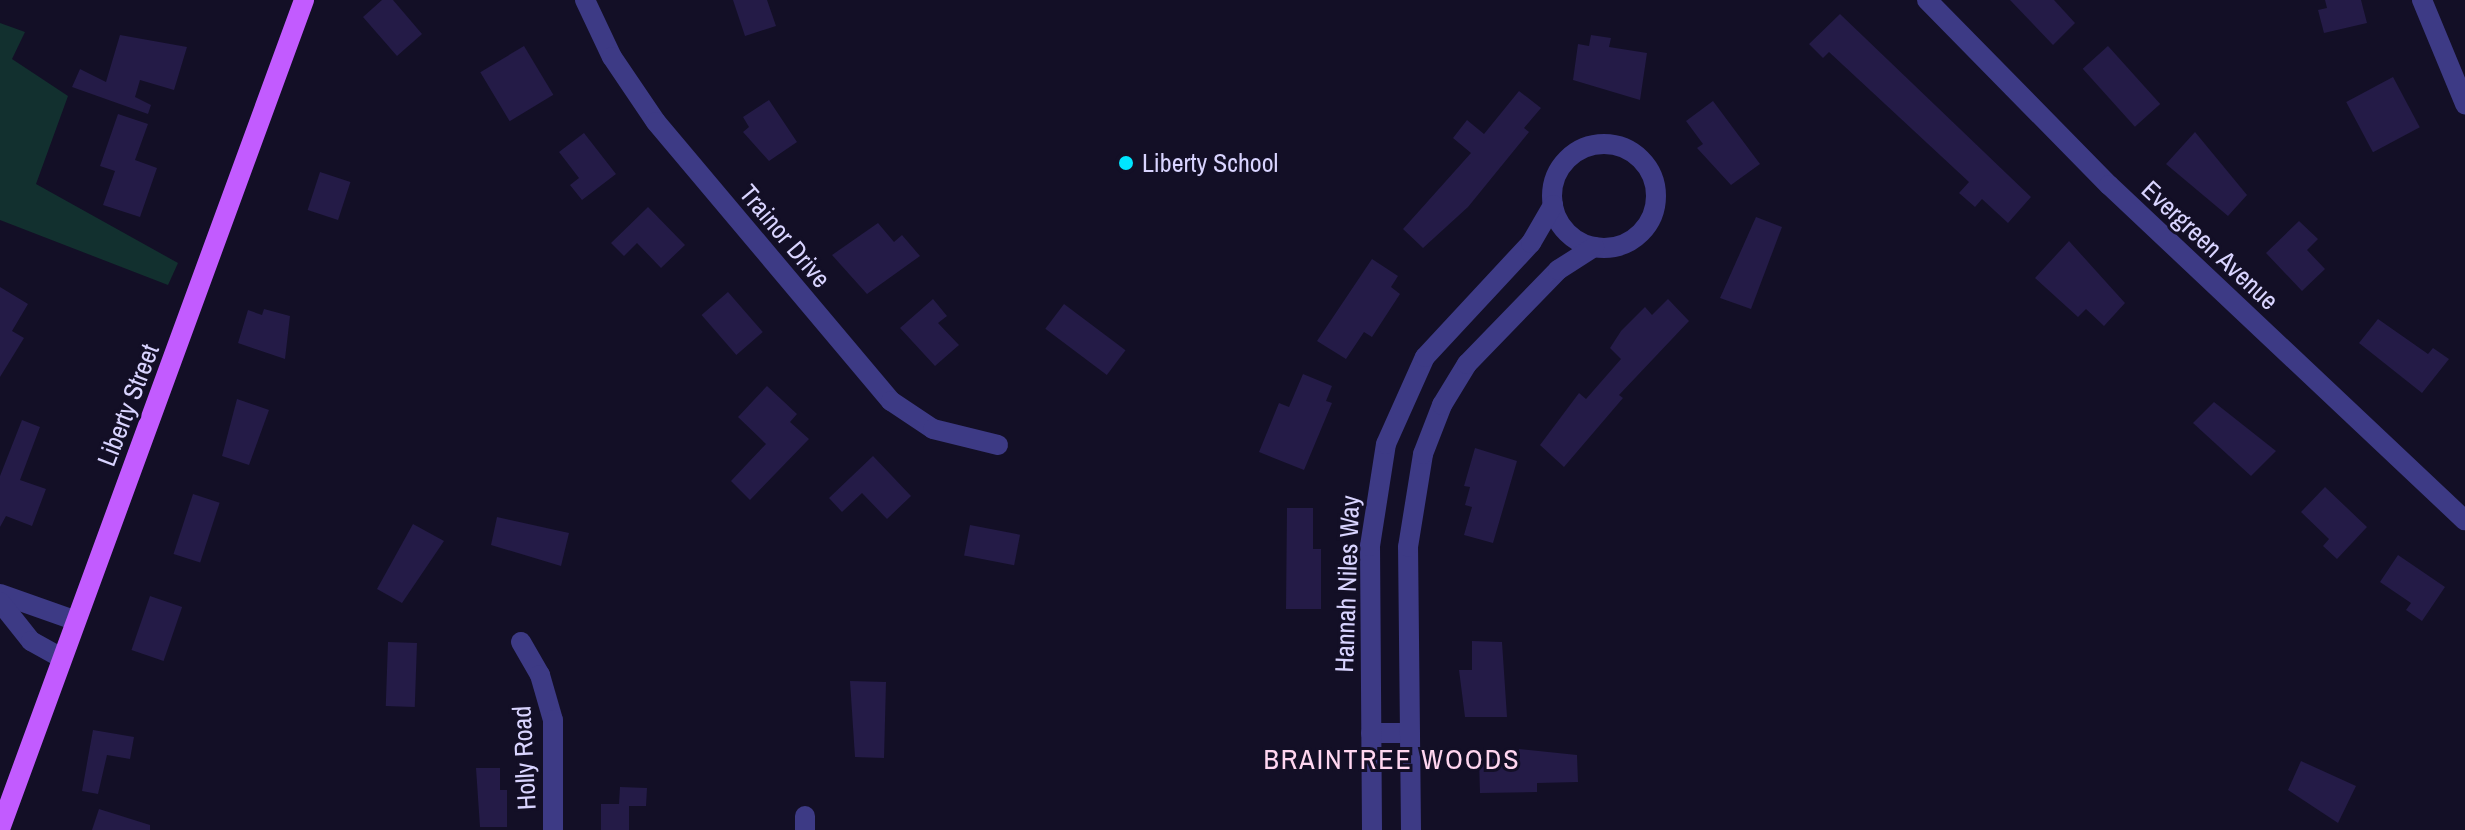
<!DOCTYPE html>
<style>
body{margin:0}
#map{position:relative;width:2465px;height:830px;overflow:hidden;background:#130f26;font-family:"Archivo Narrow",sans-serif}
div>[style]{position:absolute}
.green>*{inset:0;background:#12302f}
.building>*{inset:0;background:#241b47;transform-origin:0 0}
.minor>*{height:20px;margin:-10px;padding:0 10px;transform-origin:10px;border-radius:10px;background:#3d3a85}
.minor>.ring{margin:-10px;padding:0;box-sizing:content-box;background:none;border:20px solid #3d3a85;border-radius:50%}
.major>*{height:20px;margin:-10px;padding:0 10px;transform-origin:10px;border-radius:10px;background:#c25bff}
.dots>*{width:22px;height:22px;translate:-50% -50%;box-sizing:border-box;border:4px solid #130f26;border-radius:50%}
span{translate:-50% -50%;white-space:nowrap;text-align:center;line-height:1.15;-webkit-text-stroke:6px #130f26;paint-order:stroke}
.poi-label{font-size:26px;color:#d9d4ff}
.left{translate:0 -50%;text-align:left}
.street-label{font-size:26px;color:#d9d4ff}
.neighbourhood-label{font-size:28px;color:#ffd6f0;letter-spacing:2px}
</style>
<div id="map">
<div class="green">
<i style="clip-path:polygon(0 23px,25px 32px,12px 59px,68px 96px,36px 184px,178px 263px,168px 285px,0 220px)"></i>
</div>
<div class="building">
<i style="clip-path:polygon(382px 0,393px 0,422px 34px,397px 56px,363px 17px)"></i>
<i style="clip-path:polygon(733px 0,767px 0,776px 26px,745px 36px)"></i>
<i style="clip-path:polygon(2010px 0,2054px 0,2075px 23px,2053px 45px)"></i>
<i style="clip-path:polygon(2325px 0,2361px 0,2367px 23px,2324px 33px,2318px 10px,2327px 8px)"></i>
<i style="clip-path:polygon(1840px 14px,2031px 197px,2008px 223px,1982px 199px,1975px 207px,1959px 193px,1969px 182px,1829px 52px,1823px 58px,1809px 44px)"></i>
<i style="clip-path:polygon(120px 35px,187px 47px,174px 90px,140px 80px,135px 97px,151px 105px,148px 114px,72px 87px,80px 69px,106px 82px)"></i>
<i style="clip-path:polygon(1591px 35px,1611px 38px,1609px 47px,1647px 53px,1640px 100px,1573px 80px,1578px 44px,1589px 46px)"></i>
<i style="left:524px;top:46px;width:57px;height:51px;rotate:59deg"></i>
<i style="left:2108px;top:46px;width:78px;height:34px;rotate:48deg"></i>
<i style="left:2393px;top:77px;width:57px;height:53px;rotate:62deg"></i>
<i style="clip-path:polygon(1519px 91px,1541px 108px,1524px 128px,1529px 132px,1468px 207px,1423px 248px,1403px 229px,1471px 153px,1453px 138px,1467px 120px,1484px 134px)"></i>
<i style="clip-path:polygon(769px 100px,797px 142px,769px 161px,743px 132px,749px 127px,743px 117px)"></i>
<i style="clip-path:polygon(1713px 101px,1760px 164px,1731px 185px,1697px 148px,1703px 144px,1686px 121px)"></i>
<i style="clip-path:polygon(118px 114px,148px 124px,135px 160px,157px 168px,140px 217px,103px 205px,115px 171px,100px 166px)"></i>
<i style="clip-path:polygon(2195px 132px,2247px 195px,2228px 216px,2166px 164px)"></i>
<i style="clip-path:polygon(584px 133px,616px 174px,582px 200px,570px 185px,579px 178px,559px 152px)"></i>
<i style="left:320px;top:172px;width:32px;height:40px;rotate:18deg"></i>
<i style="clip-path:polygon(648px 207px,685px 245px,661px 268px,637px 243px,624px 256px,611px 243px)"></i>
<i style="clip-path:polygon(1756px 217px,1782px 227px,1751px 309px,1720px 298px)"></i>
<i style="clip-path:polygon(2299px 221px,2318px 239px,2307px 250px,2325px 269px,2302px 291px,2266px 253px)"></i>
<i style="clip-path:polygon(878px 223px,894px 242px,902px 235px,920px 256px,867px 294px,832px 255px)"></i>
<i style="clip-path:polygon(2069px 241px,2125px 303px,2104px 326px,2086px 309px,2078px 317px,2035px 278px)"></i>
<i style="clip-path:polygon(1372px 259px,1398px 276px,1391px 287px,1400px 294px,1372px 337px,1364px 332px,1346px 359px,1317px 341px)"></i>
<i style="clip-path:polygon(0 287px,28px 304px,12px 331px,24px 338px,0 377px)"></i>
<i style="left:728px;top:292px;width:53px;height:35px;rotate:49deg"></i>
<i style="clip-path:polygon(933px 299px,947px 316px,938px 323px,959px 345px,935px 366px,900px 328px)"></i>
<i style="clip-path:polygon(1668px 299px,1689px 321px,1619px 395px,1623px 398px,1564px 467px,1540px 445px,1579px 393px,1586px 399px,1621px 359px,1610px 348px,1621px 331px,1645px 307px,1652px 315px)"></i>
<i style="left:1064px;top:304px;width:77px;height:31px;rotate:37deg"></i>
<i style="clip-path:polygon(264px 309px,290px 316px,285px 359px,238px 343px,248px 310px,262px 315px)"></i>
<i style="clip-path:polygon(2378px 319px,2428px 354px,2433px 348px,2449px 359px,2422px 393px,2359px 343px)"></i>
<i style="clip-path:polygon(1303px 374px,1332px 386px,1326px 401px,1332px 403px,1304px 470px,1259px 452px,1279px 403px,1289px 407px)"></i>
<i style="clip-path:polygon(767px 386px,797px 414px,790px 422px,809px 439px,750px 500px,731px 481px,766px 444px,738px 417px)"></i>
<i style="clip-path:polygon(237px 399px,269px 410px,249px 465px,222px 456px)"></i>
<i style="clip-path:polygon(2214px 402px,2276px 451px,2251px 476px,2193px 423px)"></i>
<i style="clip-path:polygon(22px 420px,40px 427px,20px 480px,46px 489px,32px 526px,6px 516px,0 527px,0 476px)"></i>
<i style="clip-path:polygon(1475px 448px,1517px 461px,1493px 543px,1464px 535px,1472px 507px,1465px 505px,1470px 487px,1464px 486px)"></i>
<i style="clip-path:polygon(873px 456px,911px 496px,887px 519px,862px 493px,842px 512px,829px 498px)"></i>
<i style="clip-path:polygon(2325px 487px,2367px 527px,2337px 559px,2323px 546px,2329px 539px,2301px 512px)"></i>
<i style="left:193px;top:494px;width:28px;height:63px;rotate:18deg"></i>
<i style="clip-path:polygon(1287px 508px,1313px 508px,1313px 549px,1321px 549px,1321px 609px,1286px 609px)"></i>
<i style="clip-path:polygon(497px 517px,569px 533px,561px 566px,491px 545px)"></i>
<i style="clip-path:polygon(413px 524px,444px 541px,402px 603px,377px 589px)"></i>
<i style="left:970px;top:525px;width:51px;height:31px;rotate:11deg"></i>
<i style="clip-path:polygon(2398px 555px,2445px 587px,2422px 621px,2406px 610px,2411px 603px,2380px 582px)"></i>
<i style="left:150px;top:596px;width:34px;height:57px;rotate:19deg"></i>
<i style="clip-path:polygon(1472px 641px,1502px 642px,1507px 717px,1465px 717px,1459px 670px,1472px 670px)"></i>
<i style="left:388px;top:642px;width:29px;height:64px;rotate:2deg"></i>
<i style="clip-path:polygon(850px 681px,886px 682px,884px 758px,855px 757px)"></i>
<i style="clip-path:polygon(93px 730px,134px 737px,130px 759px,107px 755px,98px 794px,82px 791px)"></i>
<i style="clip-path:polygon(1519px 749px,1577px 755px,1578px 782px,1537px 783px,1537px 792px,1480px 793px,1479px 759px,1520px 758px)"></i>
<i style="clip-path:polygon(2301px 761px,2356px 786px,2338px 823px,2288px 790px)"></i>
<i style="clip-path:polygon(476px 768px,500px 768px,500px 790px,507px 790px,507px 827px,480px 827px)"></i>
<i style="clip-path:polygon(620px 787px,647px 788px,646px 806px,629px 806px,629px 830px,601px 830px,601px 804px,619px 804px)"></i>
<i style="clip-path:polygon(99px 809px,150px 825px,150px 830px,92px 830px)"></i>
</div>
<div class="minor">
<i style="left:585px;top:0;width:63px;rotate:64.7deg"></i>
<i style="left:612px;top:57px;width:78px;rotate:55.9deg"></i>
<i style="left:656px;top:122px;width:365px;rotate:49.9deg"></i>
<i style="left:891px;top:401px;width:50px;rotate:33.7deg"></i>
<i style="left:933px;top:429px;width:67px;rotate:13.8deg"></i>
<i style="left:1927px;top:0;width:260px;rotate:45.5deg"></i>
<i style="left:2109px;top:185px;width:489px;rotate:43.3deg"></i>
<i style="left:2422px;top:0;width:113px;rotate:67.5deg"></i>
<i class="ring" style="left:1552px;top:144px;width:84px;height:84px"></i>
<i style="left:0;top:594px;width:78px;rotate:19.4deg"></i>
<i style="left:0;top:602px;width:50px;rotate:51.5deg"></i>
<i style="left:31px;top:641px;width:33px;rotate:29deg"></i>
<i style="left:521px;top:642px;width:38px;rotate:60deg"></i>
<i style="left:540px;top:675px;width:47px;rotate:73.9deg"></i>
<i style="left:553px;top:720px;width:110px;rotate:90deg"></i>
<i style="left:1371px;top:733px;width:39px"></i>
<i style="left:805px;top:830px;width:14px;rotate:-90deg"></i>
<i style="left:1372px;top:830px;width:284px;rotate:-90.4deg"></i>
<i style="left:1370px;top:546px;width:103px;rotate:-81.1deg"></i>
<i style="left:1386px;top:444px;width:95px;rotate:-65.9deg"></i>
<i style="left:1425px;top:357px;width:156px;rotate:-47.1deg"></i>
<i style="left:1531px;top:243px;width:44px;rotate:-59.9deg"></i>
<i style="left:1411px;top:830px;width:283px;rotate:-90.6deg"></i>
<i style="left:1408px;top:547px;width:94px;rotate:-80.8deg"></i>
<i style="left:1423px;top:454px;width:53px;rotate:-68.8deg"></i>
<i style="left:1442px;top:405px;width:48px;rotate:-58.6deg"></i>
<i style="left:1467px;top:364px;width:131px;rotate:-45.9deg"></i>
<i style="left:1558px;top:270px;width:43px;rotate:-32.6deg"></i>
</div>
<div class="major">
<i style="left:0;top:829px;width:883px;rotate:-69.86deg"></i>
</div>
<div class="dots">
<i style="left:1126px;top:163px;background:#00e5ff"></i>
</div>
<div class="poi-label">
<span class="left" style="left:1142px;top:163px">Liberty School</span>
</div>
<div class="street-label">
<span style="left:785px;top:236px;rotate:50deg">Trainor Drive</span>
<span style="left:2210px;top:245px;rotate:43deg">Evergreen Avenue</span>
<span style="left:128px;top:405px;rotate:-69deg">Liberty Street</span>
<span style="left:1347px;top:584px;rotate:-88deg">Hannah Niles Way</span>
<span style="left:524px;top:758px;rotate:-93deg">Holly Road</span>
</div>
<div class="neighbourhood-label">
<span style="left:1392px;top:759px">BRAINTREE WOODS</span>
</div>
</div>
